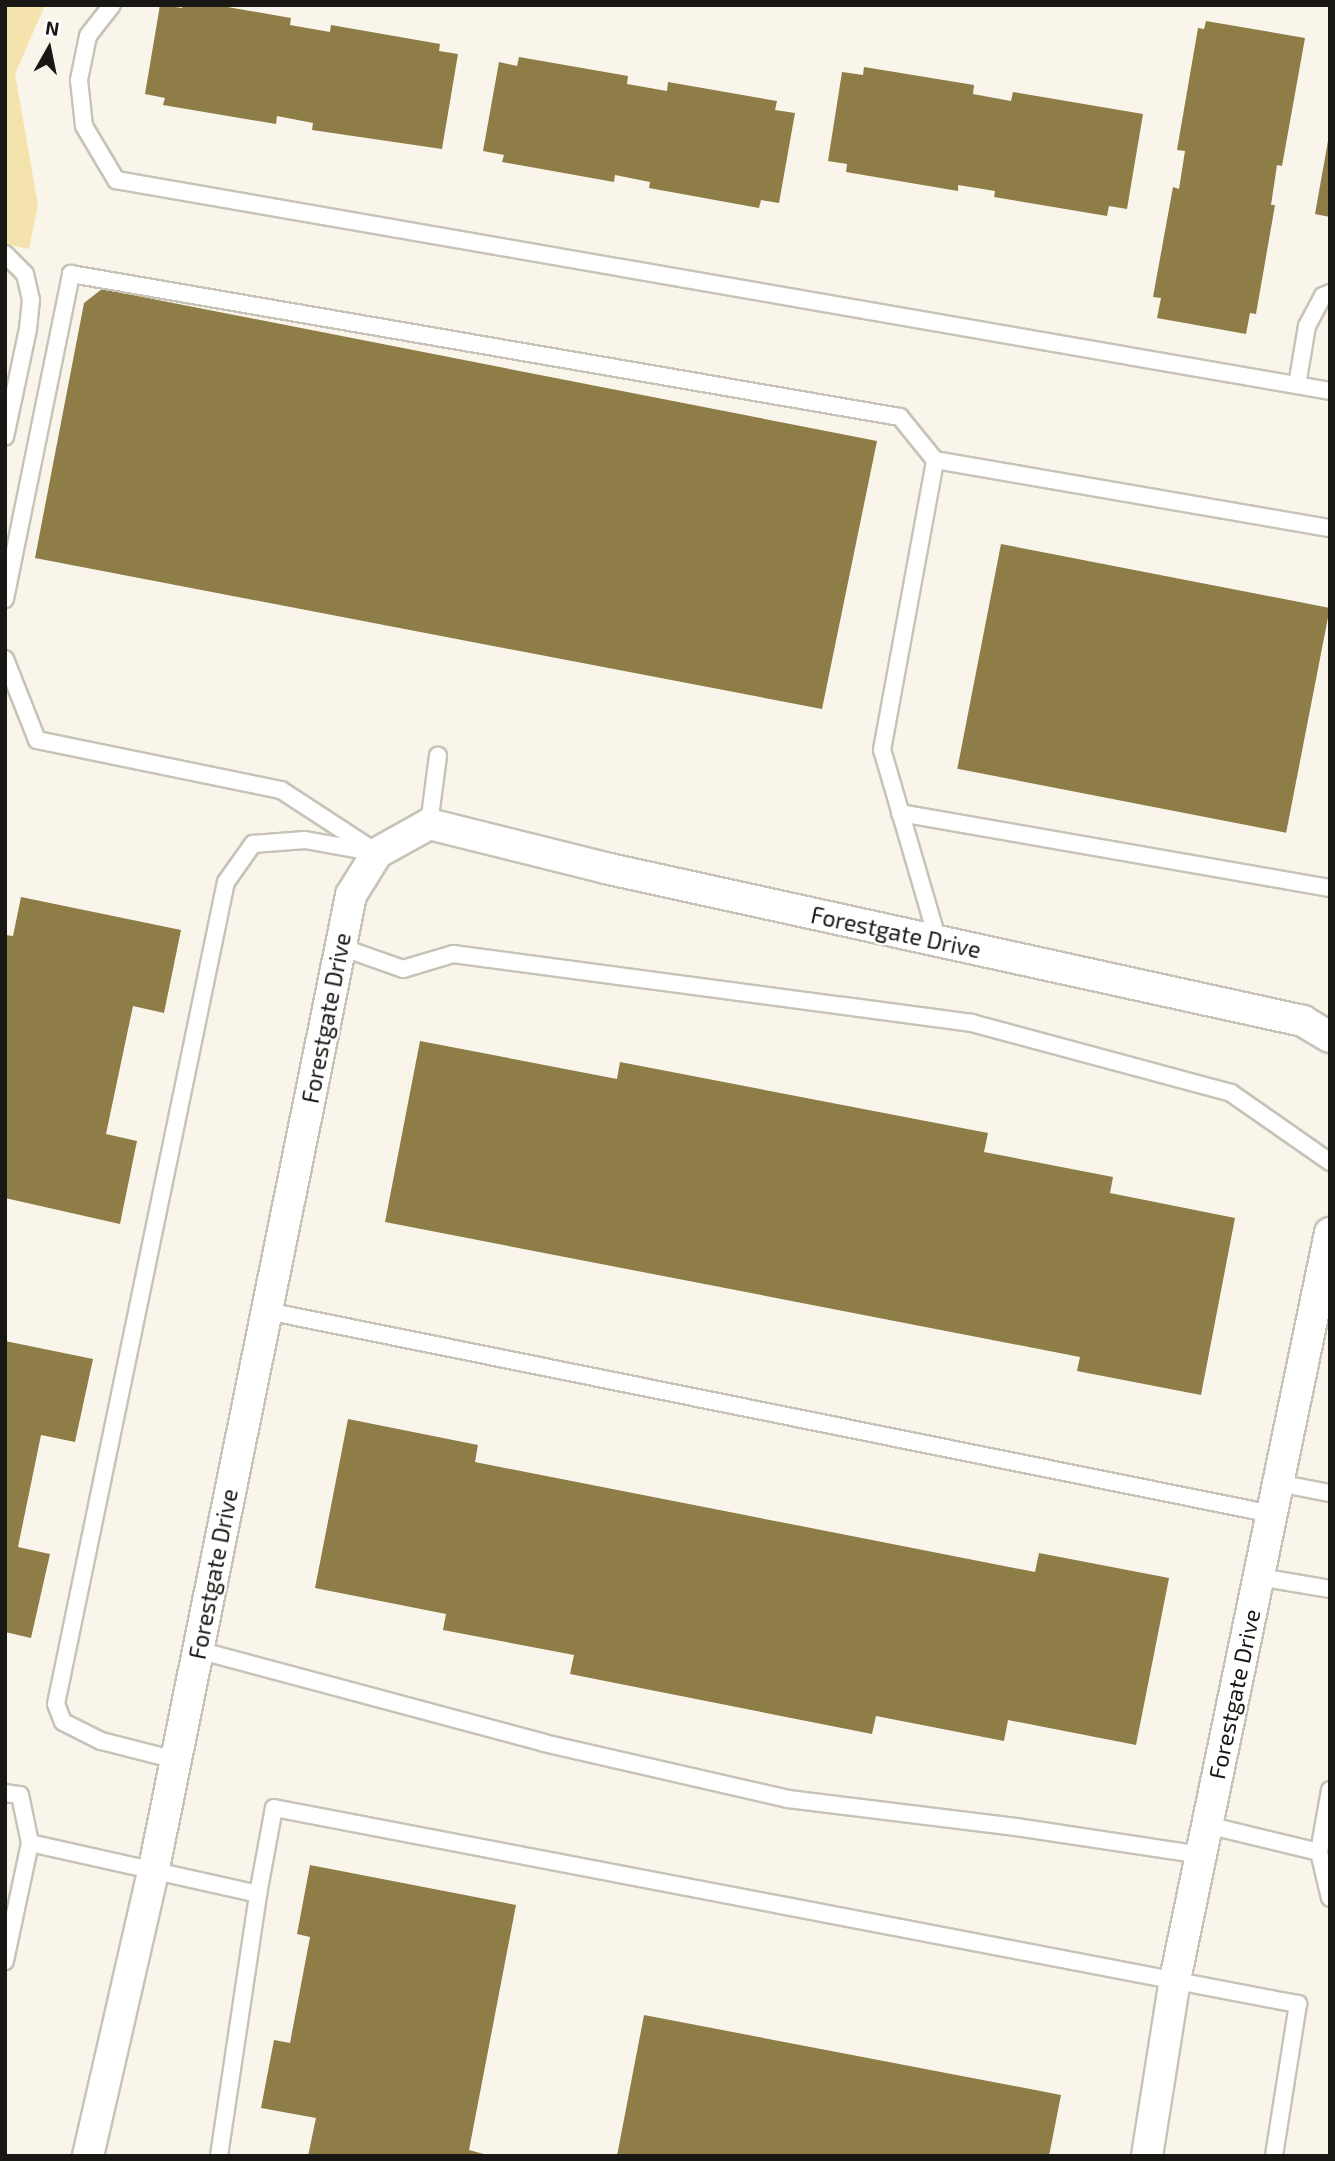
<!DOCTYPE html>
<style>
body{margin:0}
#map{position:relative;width:1335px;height:2161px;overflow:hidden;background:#f9f5ea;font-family:"Exo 2",sans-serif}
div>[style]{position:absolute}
.green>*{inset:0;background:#f5e3ad}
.building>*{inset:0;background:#8f7d47;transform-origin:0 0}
.roads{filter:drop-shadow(2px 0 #c7c3b8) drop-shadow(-2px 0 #c7c3b8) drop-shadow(0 2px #c7c3b8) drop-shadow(0 -2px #c7c3b8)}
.service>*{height:16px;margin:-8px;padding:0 8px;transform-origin:8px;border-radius:8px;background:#fff}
.minor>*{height:30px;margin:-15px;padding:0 15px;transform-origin:15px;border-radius:15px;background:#fff}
span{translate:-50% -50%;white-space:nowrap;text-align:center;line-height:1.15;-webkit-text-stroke:5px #fff;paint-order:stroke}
.street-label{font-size:23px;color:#191713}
.frame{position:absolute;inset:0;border:7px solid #191713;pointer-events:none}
.north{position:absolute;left:14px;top:14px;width:70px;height:70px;-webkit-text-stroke:5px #fff;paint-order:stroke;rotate:9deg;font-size:19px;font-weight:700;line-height:28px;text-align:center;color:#191713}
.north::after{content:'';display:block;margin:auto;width:24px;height:32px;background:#191713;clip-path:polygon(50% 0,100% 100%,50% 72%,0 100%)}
</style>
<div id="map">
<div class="green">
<i style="clip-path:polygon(5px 5px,45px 5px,15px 74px,38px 205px,29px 249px,5px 244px)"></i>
</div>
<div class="building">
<i style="clip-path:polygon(160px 5px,182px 8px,183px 5px,216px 5px,291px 18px,290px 25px,330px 32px,331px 25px,440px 44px,439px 51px,458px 54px,442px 149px,312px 130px,313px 123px,277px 116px,276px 124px,163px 105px,165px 98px,145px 94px)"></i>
<i style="clip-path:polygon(1206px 21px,1305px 38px,1282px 166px,1277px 165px,1271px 205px,1275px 205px,1256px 314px,1250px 313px,1246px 334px,1157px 318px,1161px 298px,1153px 297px,1173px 187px,1179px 189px,1185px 151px,1177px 150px,1198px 28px,1204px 29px)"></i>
<i style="clip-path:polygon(519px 57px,628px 76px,627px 84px,667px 91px,668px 82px,777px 101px,775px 110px,795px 113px,779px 203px,761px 200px,759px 208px,649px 188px,650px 182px,615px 175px,614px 182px,502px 162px,504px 155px,483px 151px,499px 62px,517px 66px)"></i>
<i style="clip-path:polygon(864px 67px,974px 85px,973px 94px,1011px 101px,1013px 92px,1143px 114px,1127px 209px,1109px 206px,1107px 216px,994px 197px,995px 191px,958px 185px,958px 191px,846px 172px,847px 164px,828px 161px,842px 72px,863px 75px)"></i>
<i style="clip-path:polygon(1328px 141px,1330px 141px,1330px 217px,1315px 214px)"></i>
<i style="clip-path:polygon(102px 289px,877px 441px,822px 709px,35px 558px,84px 303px)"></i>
<i style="left:1001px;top:544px;width:335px;height:229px;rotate:11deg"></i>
<i style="clip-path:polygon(21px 897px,181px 930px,164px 1013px,133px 1006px,106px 1134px,137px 1141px,120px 1224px,5px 1198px,5px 935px,13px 936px)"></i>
<i style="clip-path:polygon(420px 1041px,617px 1079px,620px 1062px,988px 1133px,984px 1152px,1113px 1177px,1110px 1193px,1235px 1218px,1201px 1395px,1077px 1371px,1080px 1357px,385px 1222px)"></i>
<i style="clip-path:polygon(5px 1341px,93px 1359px,75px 1442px,41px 1435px,18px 1547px,50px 1554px,31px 1638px,5px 1632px)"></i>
<i style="clip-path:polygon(348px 1419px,478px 1445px,475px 1462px,1035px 1572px,1039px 1553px,1169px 1578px,1136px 1745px,1008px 1720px,1004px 1741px,876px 1716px,872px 1734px,570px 1674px,574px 1655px,443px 1630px,446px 1614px,315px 1588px)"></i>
<i style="clip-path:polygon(310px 1865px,516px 1905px,469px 2150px,491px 2156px,308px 2156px,316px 2118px,261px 2108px,274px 2040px,290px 2043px,310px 1937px,297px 1934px)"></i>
<i style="clip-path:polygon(644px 2015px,1061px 2095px,1049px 2156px,617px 2156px)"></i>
</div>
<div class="roads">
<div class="service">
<i style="left:112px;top:5px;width:39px;rotate:128deg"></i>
<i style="left:88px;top:36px;width:45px;rotate:101.6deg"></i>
<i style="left:79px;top:80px;width:46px;rotate:83.8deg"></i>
<i style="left:84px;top:126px;width:63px;rotate:59.3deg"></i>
<i style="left:116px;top:180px;width:1232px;rotate:9.86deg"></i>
<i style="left:5px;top:254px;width:28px;rotate:45deg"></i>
<i style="left:25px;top:274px;width:27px;rotate:77deg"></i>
<i style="left:31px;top:300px;width:29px;rotate:96deg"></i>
<i style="left:28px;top:329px;width:110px;rotate:102deg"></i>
<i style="left:1297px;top:385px;width:60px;rotate:-80.4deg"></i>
<i style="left:1307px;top:326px;width:34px;rotate:-62deg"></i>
<i style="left:1323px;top:296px;width:8px;rotate:-23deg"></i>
<i style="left:5px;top:599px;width:332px;rotate:-78.5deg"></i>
<i style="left:71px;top:274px;width:841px;rotate:9.79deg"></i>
<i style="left:900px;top:417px;width:55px;rotate:50.9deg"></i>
<i style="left:5px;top:659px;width:87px;rotate:68.4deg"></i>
<i style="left:37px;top:740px;width:249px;rotate:11.6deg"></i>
<i style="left:281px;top:790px;width:106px;rotate:33.1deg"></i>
<i style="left:900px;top:813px;width:436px;rotate:9.9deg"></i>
<i style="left:429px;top:824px;width:69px;rotate:-82.5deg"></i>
<i style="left:938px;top:941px;width:199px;rotate:-106.3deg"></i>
<i style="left:882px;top:750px;width:295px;rotate:-79.6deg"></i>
<i style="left:935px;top:460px;width:401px;rotate:9.8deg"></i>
<i style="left:341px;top:947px;width:66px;rotate:19.5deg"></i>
<i style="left:403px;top:969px;width:52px;rotate:-16.7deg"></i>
<i style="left:453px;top:954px;width:524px;rotate:7.57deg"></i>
<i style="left:972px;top:1023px;width:268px;rotate:15.1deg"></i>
<i style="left:1231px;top:1093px;width:121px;rotate:34.9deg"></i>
<i style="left:267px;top:1311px;width:1025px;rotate:11.42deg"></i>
<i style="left:1278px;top:1483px;width:53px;rotate:10.9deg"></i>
<i style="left:1259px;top:1577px;width:72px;rotate:9.6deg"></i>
<i style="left:198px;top:1650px;width:358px;rotate:15deg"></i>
<i style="left:544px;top:1743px;width:250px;rotate:12.9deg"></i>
<i style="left:788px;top:1799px;width:230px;rotate:7deg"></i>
<i style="left:1016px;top:1827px;width:187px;rotate:8.6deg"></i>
<i style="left:176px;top:1760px;width:77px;rotate:-165.8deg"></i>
<i style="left:101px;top:1741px;width:42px;rotate:-153.4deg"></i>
<i style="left:63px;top:1722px;width:19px;rotate:-111deg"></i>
<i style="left:56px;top:1704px;width:839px;rotate:-78.32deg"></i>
<i style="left:226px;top:882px;width:47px;rotate:-54.6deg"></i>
<i style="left:253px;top:844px;width:52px;rotate:-4.4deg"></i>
<i style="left:305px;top:840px;width:73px;rotate:10.2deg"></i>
<i style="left:5px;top:1793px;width:15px;rotate:8deg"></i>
<i style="left:20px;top:1795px;width:49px;rotate:78.2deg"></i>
<i style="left:30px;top:1843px;width:121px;rotate:102deg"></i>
<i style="left:1207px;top:1825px;width:115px;rotate:13.6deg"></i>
<i style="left:1319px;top:1852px;width:63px;rotate:-79.9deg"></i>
<i style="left:30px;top:1843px;width:234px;rotate:12.6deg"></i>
<i style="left:258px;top:1894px;width:87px;rotate:-79.5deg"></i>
<i style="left:274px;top:1808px;width:1043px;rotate:10.84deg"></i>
<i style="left:1298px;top:2004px;width:154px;rotate:99deg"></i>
<i style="left:1319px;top:1852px;width:47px;rotate:76.6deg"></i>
<i style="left:219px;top:2156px;width:265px;rotate:-81.5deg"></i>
</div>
<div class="minor">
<i style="left:88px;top:2156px;width:290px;rotate:-77.1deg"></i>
<i style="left:153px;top:1873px;width:998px;rotate:-78.55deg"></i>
<i style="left:351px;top:895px;width:49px;rotate:-58.2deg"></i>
<i style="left:377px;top:853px;width:60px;rotate:-29.1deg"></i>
<i style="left:429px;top:824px;width:181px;rotate:14deg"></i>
<i style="left:605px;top:868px;width:715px;rotate:12.36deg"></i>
<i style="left:1303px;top:1021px;width:31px;rotate:31deg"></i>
<i style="left:1147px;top:2156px;width:178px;rotate:-81deg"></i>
<i style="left:1175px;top:1980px;width:763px;rotate:-78.28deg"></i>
</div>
</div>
<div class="street-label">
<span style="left:896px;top:932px;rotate:12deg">Forestgate Drive</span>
<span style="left:326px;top:1018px;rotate:-79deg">Forestgate Drive</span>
<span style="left:213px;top:1574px;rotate:-79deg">Forestgate Drive</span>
<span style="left:1234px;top:1694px;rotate:-78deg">Forestgate Drive</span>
</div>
<div class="frame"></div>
<div class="north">N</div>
</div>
